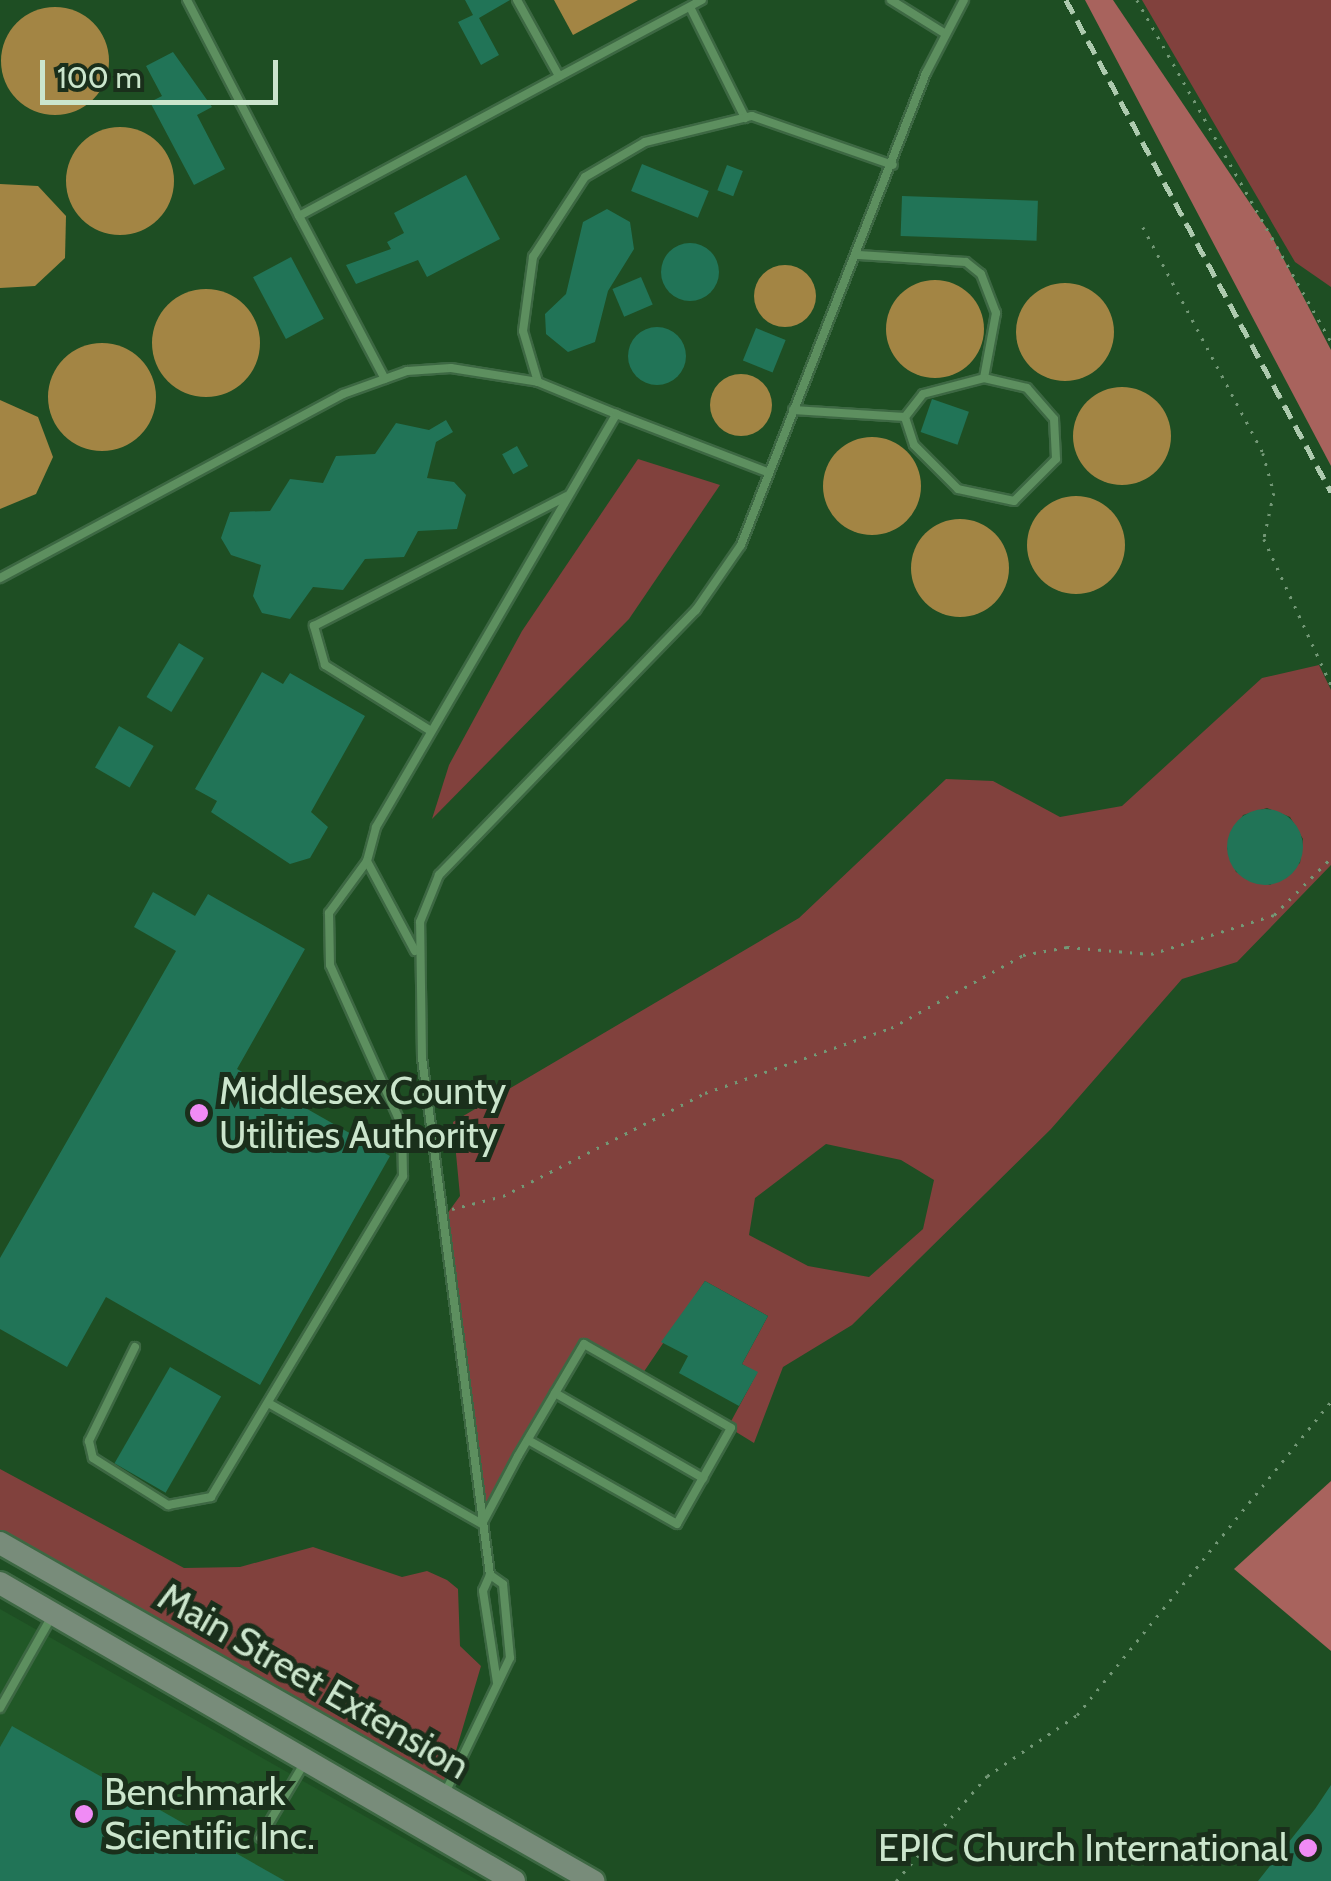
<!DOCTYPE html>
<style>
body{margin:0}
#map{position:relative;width:1331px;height:1881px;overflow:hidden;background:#1e4e23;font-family:Cabin,sans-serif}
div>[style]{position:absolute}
.built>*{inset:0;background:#215827}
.green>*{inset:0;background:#81413d}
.forest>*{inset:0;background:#a8635d}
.water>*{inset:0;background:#a38544}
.round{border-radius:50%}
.building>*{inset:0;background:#217457;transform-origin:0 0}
.path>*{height:2.5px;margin-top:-1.25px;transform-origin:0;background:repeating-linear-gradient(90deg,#739876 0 2.5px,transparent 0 10.5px)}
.roads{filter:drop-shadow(2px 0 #3d6843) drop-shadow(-2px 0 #3d6843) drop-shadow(0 2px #3d6843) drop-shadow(0 -2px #3d6843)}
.service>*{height:8px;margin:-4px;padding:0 4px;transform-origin:4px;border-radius:4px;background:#5d8f5f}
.secondary>*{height:22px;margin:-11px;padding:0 11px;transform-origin:11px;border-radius:11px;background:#788c7a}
.rail>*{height:5px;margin-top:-2.5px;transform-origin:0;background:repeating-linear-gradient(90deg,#adcaae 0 15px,transparent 0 23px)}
.dots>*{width:28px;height:28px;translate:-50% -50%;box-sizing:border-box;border:5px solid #1a2f1b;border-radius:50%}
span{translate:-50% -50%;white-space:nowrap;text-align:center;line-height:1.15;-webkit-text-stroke:10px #1a2f1b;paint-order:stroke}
.poi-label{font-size:38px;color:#cbe5cc}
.left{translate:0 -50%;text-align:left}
.right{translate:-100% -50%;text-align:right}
.street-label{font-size:38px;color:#cbe5cc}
.scale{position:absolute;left:40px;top:60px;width:238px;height:45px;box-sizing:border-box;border:5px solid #cbe5cc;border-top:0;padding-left:12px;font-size:30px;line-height:35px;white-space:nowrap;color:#cbe5cc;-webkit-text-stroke:8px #1a2f1b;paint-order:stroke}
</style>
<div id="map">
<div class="built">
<i style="clip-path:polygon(0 1609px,479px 1881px,0 1881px)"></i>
</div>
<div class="green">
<i style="clip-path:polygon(1142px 0,1331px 0,1331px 287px,1295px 262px)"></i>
<i style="clip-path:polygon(638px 459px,720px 485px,629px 619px,432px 819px,449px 765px,522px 631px)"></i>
<i style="clip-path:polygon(evenodd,1319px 665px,1331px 690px,1331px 865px,1237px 962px,1182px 979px,1051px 1129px,852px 1325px,783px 1367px,754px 1443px,728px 1427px,757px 1373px,742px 1364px,768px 1316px,705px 1281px,641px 1376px,585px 1344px,482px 1524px,444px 1218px,460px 1196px,453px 1122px,799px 918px,946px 779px,993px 781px,1060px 817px,1122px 806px,1262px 678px,1319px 665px,1267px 808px,1290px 817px,1303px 839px,1300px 863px,1270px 885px,1236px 872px,1227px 848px,1243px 815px,1267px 808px,1319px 665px,826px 1144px,901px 1160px,934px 1180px,923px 1229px,869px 1277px,808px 1266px,749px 1235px,755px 1198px,826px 1144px)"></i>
<i style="clip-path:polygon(0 1469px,184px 1568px,240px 1567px,313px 1547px,402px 1577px,427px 1571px,447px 1580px,458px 1589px,460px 1646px,481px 1666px,443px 1795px,0 1543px)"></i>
</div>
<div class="forest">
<i style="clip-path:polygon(1085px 0,1113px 0,1270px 233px,1331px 350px,1331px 466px)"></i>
<i style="clip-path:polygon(1331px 1481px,1331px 1651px,1234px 1569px)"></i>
</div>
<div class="water">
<i style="clip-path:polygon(554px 0,638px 0,573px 35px)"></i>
<i class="round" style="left:1px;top:7px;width:108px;height:108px"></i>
<i class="round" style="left:66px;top:127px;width:108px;height:108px"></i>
<i style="clip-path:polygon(0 184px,38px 186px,66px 216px,65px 258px,35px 286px,0 288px)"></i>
<i class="round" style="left:754px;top:265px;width:62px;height:62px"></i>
<i class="round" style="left:886px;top:280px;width:98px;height:98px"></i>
<i class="round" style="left:1016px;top:283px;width:98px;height:98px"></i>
<i class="round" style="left:152px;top:289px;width:108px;height:108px"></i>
<i class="round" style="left:48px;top:343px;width:108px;height:108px"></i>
<i class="round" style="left:710px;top:374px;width:62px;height:62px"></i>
<i class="round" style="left:1073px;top:387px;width:98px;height:98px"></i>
<i style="clip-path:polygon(0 400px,38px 417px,53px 457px,36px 494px,0 509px)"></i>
<i class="round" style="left:823px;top:437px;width:98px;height:98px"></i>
<i class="round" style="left:1027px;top:496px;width:98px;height:98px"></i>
<i class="round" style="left:911px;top:519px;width:98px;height:98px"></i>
</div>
<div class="building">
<i style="clip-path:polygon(465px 0,510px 0,479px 18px,499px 55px,481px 65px,458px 22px,473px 15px)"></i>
<i style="clip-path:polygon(173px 52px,212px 107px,197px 115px,225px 169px,194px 185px,150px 102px,162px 96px,146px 66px)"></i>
<i style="left:642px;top:164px;width:72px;height:29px;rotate:22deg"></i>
<i style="left:727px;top:165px;width:17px;height:27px;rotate:21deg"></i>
<i style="clip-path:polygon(466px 175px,500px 239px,427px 277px,418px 260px,356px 284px,346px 265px,391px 249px,387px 242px,404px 233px,394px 213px)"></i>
<i style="left:902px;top:196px;width:136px;height:40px;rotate:2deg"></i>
<i style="clip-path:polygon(607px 209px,630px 222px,634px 249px,608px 291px,595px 342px,568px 352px,546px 334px,545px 314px,566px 294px,583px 222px)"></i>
<i class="round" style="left:661px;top:243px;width:58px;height:58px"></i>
<i style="left:291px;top:257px;width:70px;height:43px;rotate:62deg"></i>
<i style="left:641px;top:277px;width:30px;height:31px;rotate:67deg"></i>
<i class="round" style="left:628px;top:327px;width:58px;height:58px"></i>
<i style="left:756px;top:328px;width:32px;height:35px;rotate:22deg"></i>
<i style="left:932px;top:399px;width:39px;height:35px;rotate:19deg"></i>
<i style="clip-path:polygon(446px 420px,453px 432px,436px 442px,427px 478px,454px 482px,466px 495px,457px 529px,418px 531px,404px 557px,365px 559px,343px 590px,313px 587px,290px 619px,262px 613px,253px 596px,261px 565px,231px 555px,221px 538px,230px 512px,270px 511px,290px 479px,323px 483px,336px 456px,375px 454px,396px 423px,429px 430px)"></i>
<i style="left:517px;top:446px;width:23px;height:17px;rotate:61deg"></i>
<i style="left:179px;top:643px;width:29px;height:63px;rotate:31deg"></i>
<i style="clip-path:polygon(262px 672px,283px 684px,290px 673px,365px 716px,311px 812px,328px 827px,310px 858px,290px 864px,211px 812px,217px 801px,195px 789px)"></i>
<i style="left:119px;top:726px;width:40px;height:48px;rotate:30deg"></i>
<i class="round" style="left:1227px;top:809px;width:76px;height:76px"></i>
<i style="clip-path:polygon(153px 892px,195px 916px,208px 894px,305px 949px,237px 1069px,390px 1156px,260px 1385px,106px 1297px,67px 1367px,0 1329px,0 1258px,176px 951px,134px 927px)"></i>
<i style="clip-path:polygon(705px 1281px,768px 1316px,742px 1364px,758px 1372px,739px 1406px,679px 1373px,688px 1356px,661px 1342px)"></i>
<i style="left:170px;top:1367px;width:59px;height:111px;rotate:30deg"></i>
<i style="clip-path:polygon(12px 1726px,285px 1881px,0 1881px,0 1747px)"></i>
<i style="clip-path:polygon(1331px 1785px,1331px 1881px,1258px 1881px,1315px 1809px)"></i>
</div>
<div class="path">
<i style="left:1137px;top:0;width:392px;rotate:60.4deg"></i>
<i style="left:1143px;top:227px;width:256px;rotate:62deg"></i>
<i style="left:1263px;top:453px;width:41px;rotate:74.6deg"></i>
<i style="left:1274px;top:493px;width:47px;rotate:102.3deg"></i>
<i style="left:1264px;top:539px;width:161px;rotate:65.3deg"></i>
<i style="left:452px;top:1209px;width:53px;rotate:-14.3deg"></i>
<i style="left:503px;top:1196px;width:227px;rotate:-27deg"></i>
<i style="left:705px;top:1093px;width:197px;rotate:-19.3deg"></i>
<i style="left:891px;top:1028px;width:151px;rotate:-28.9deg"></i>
<i style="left:1023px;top:955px;width:45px;rotate:-10.3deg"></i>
<i style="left:1067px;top:947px;width:84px;rotate:4.8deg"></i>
<i style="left:1151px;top:954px;width:129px;rotate:-17.6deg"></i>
<i style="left:1274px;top:915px;width:81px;rotate:-45deg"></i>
<i style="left:896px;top:1881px;width:139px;rotate:-49.1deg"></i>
<i style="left:987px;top:1776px;width:109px;rotate:-34.1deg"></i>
<i style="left:1077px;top:1715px;width:404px;rotate:-51deg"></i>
</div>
<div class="roads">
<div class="service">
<i style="left:187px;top:0;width:243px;rotate:62.6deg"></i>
<i style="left:299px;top:216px;width:457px;rotate:-28.2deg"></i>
<i style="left:517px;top:0;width:87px;rotate:61.1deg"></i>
<i style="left:891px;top:0;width:62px;rotate:31.9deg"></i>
<i style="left:690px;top:7px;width:124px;rotate:63.6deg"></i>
<i style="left:299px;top:216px;width:184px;rotate:62.2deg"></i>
<i style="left:859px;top:255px;width:107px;rotate:3.7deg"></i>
<i style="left:966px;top:262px;width:19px;rotate:39deg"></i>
<i style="left:981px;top:274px;width:42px;rotate:69deg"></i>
<i style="left:996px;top:313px;width:66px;rotate:100.5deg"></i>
<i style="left:984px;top:378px;width:44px;rotate:13.1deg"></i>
<i style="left:1027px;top:388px;width:41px;rotate:48.9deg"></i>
<i style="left:1054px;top:419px;width:40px;rotate:87.1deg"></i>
<i style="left:1056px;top:459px;width:59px;rotate:135deg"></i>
<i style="left:1014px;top:501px;width:57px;rotate:-167.9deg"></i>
<i style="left:958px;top:489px;width:62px;rotate:-135deg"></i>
<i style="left:914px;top:445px;width:29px;rotate:-108deg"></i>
<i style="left:905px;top:417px;width:29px;rotate:-52deg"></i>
<i style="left:923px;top:394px;width:63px;rotate:-14.7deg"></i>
<i style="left:793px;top:410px;width:112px;rotate:3.6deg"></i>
<i style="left:616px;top:414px;width:84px;rotate:-157.7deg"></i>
<i style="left:538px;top:382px;width:53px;rotate:-106.4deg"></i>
<i style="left:523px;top:331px;width:75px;rotate:-82.3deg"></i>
<i style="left:533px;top:257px;width:95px;rotate:-57deg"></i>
<i style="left:585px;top:177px;width:69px;rotate:-30.3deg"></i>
<i style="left:645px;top:142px;width:110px;rotate:-13.7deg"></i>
<i style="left:752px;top:116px;width:149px;rotate:19.2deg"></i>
<i style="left:0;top:578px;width:389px;rotate:-28.2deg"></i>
<i style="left:343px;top:394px;width:68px;rotate:-19.8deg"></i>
<i style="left:407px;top:371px;width:44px;rotate:-3.9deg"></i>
<i style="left:451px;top:368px;width:88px;rotate:9.1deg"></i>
<i style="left:431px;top:731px;width:125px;rotate:-148.1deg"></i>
<i style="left:325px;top:665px;width:41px;rotate:-105.8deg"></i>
<i style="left:314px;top:626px;width:284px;rotate:-27.2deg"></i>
<i style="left:415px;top:951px;width:102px;rotate:-118.1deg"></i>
<i style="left:367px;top:861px;width:35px;rotate:-75deg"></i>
<i style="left:376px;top:827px;width:478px;rotate:-59.8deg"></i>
<i style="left:616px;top:414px;width:162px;rotate:21deg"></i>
<i style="left:135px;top:1347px;width:105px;rotate:116.1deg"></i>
<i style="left:89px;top:1441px;width:17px;rotate:77deg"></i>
<i style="left:93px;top:1458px;width:89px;rotate:32.1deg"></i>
<i style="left:168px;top:1505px;width:44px;rotate:-10.5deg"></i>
<i style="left:211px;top:1497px;width:374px;rotate:-59.1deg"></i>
<i style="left:403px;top:1176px;width:50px;rotate:-91.1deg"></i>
<i style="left:402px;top:1126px;width:176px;rotate:-114.1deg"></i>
<i style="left:330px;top:965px;width:52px;rotate:-91.1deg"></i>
<i style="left:329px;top:913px;width:64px;rotate:-53.8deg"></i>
<i style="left:555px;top:1393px;width:171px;rotate:29.9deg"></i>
<i style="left:270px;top:1404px;width:244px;rotate:29.5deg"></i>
<i style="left:482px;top:1524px;width:77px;rotate:-62.1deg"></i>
<i style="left:518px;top:1456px;width:130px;rotate:-59.5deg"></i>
<i style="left:584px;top:1344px;width:169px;rotate:29.7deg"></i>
<i style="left:731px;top:1428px;width:110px;rotate:119.4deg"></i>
<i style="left:677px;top:1524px;width:171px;rotate:-150.6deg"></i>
<i style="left:490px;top:1575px;width:521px;rotate:-97.49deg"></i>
<i style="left:422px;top:1058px;width:136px;rotate:-90.8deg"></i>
<i style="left:420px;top:922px;width:51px;rotate:-68deg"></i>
<i style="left:439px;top:875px;width:369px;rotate:-45.9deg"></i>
<i style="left:696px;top:610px;width:79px;rotate:-55.3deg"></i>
<i style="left:741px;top:545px;width:507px;rotate:-68.6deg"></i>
<i style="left:926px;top:73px;width:82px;rotate:-62.5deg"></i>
<i style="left:0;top:1708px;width:106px;rotate:-60.5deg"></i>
<i style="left:445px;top:1793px;width:150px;rotate:-64.3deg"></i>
<i style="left:510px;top:1658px;width:74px;rotate:-95.4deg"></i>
<i style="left:503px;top:1584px;width:16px;rotate:-145deg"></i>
<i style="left:490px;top:1575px;width:17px;rotate:114deg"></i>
<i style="left:483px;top:1591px;width:92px;rotate:81.3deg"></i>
<i style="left:260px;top:1838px;width:88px;rotate:-59.4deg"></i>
</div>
<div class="secondary">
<i style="left:0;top:1543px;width:683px;rotate:29.68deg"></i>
<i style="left:0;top:1583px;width:594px;rotate:30.1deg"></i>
</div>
</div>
<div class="rail">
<i style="left:1066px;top:0;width:559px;rotate:61.69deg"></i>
</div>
<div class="dots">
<i style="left:199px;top:1113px;background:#f08bf5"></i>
<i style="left:84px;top:1814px;background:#f08bf5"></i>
<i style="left:1308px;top:1848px;background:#f08bf5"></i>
</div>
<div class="poi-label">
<span class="left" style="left:219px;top:1113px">Middlesex County<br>Utilities Authority</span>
<span class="left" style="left:104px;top:1814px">Benchmark<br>Scientific Inc.</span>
<span class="right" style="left:1288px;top:1848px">EPIC Church International</span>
</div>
<div class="street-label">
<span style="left:314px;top:1681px;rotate:30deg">Main Street Extension</span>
</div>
<div class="scale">100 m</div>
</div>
